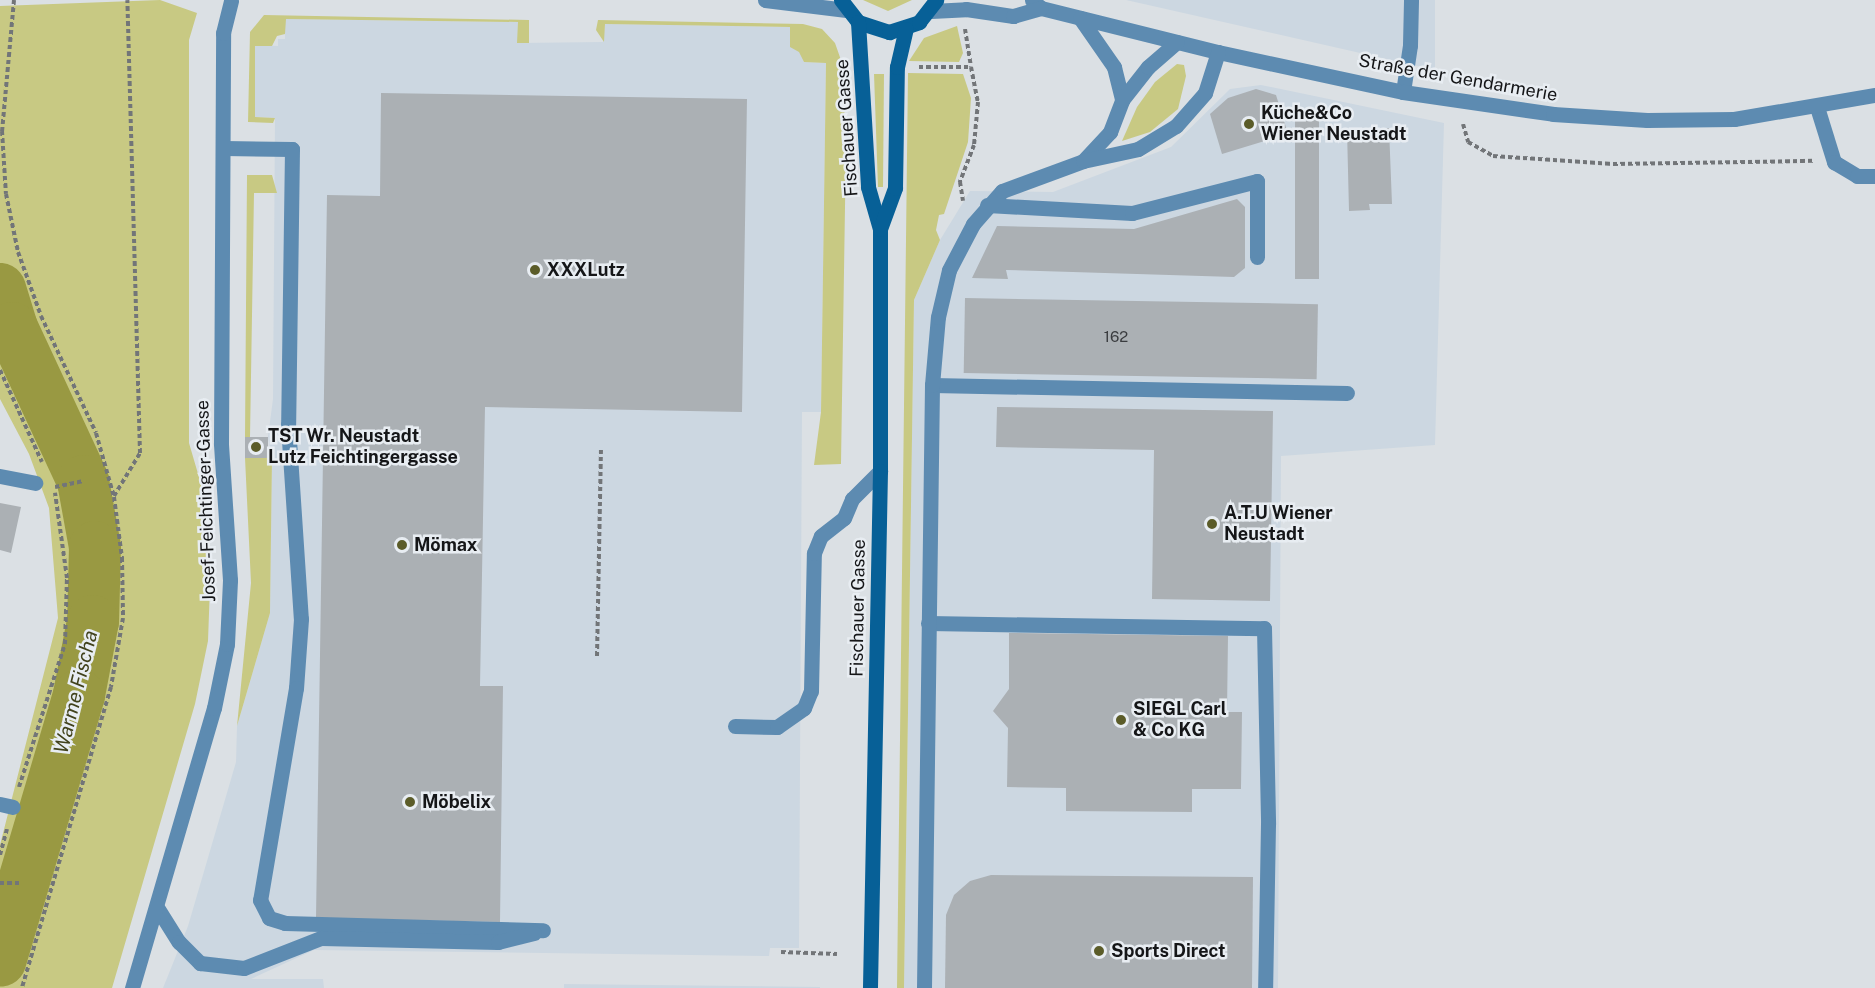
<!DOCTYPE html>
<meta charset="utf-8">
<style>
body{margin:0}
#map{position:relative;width:1875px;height:988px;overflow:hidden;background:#dbe0e4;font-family:"Public Sans",sans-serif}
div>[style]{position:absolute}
.built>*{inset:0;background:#ccd7e1}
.green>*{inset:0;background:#c8c983}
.river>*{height:52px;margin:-26px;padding:0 26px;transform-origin:26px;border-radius:26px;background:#999942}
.building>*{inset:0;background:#abb0b4;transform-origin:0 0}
.path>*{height:4px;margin-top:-2px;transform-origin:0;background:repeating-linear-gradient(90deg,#727578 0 4.5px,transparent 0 7.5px)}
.lane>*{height:15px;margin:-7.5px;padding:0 7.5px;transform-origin:7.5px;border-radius:7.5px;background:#5d8bb1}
.street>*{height:15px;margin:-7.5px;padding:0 7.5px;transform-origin:7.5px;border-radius:7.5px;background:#5d8bb1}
.secondary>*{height:15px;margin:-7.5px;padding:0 7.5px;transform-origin:7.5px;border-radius:7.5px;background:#076097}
.dots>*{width:16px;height:16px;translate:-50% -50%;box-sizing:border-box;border:3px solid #e8edf2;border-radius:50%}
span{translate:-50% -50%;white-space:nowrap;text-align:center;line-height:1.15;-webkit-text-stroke:5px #e8edf2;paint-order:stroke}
.number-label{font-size:15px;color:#3a3c3f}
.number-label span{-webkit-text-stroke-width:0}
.street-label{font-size:18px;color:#151618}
.poi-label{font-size:18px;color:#151618;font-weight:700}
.left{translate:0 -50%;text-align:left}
.water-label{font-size:20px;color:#41421c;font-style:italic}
</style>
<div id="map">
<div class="built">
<i style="clip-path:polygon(1126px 0,1435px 0,1435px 70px)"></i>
<i style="clip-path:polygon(285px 19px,519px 22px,518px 43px,603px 42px,605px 24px,790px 27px,804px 62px,826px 63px,821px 412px,802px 412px,799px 948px,770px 948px,769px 956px,314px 950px,251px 979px,323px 979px,324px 988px,163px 988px,188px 926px,236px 762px,237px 726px,270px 613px,272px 458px,268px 437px,273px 399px,275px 118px,255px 117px,255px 45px,278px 46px,278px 39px,285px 39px)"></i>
<i style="clip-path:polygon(1261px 85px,1444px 123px,1435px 445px,1281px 456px,1278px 988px,904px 988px,914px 300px,940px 240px,970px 191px,1053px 192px,1171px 147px,1230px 89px)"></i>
<i style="clip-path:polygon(564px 984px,820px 987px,820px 988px,564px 988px)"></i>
</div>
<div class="green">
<i style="clip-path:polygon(160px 0,197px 13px,189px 40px,189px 443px,201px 484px,210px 586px,208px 641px,195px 704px,112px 988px,0 988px,0 845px,58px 618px,49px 508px,29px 454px,0 399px,0 6px)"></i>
<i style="clip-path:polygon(863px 0,912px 0,888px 11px)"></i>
<i style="clip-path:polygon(264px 15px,529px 20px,529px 43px,517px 43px,518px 22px,286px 19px,285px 34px,277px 36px,272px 46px,255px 46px,255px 117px,275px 118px,273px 123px,248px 122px,250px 32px)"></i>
<i style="clip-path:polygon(598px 20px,803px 24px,822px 29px,835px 43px,842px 63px,846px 143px,841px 464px,814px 465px,821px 412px,826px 63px,804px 62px,799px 52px,790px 47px,790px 27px,605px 24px,604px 42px,596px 30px)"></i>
<i style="clip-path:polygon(957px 26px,963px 53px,959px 62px,909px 61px,924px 38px)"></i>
<i style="clip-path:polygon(1177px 64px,1184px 65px,1186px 76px,1178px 109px,1150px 132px,1122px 141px,1137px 107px,1155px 82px)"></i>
<i style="clip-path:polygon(908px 73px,963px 74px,971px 98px,968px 142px,944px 214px,939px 215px,936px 230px,940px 240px,914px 300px,904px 988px,897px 988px)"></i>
<i style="clip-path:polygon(874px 74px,884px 74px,883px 187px,878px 187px)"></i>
<i style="clip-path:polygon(247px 175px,272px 175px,277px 193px,254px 193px,250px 437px,245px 437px)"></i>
<i style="clip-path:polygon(245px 458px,272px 458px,270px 613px,237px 726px,251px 583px)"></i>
</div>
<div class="river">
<i style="left:0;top:289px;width:41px;rotate:72.9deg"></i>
<i style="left:12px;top:328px;width:169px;rotate:65.1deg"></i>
<i style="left:83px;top:481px;width:67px;rotate:79.7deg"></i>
<i style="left:95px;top:547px;width:74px;rotate:91.5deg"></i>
<i style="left:93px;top:621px;width:75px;rotate:100.7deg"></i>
<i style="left:79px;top:695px;width:277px;rotate:106.5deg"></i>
</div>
<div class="building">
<i style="clip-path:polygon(1256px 89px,1276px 95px,1288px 134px,1222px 154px,1210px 114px,1228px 98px)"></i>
<i style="clip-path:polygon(381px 93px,747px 99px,742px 412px,485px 407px,480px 686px,503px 686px,500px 922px,316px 918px,327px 195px,380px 196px)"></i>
<i style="left:1295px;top:112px;width:24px;height:167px"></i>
<i style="clip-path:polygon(1389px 128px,1392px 204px,1369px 204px,1370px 210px,1349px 211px,1347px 130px)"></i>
<i style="clip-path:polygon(1237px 199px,1245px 207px,1245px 268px,1234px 277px,1006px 270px,1008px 279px,972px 278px,997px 226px,1134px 229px)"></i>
<i style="left:965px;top:298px;width:353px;height:75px;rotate:1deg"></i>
<i style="clip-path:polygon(997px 407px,1273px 411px,1270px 601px,1152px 599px,1154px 450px,996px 447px)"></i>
<i style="left:245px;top:437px;width:23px;height:21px"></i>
<i style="clip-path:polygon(0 503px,21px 507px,11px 553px,0 550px)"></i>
<i style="clip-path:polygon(1009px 633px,1228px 636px,1227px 712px,1242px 712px,1241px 789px,1192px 789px,1192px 812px,1066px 811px,1066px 788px,1007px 787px,1008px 728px,993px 711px,1009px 689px)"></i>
<i style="clip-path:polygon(991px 875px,1253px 877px,1252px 988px,945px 988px,946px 915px,954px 895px,970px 881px)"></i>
</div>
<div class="path">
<i style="left:14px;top:0;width:132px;rotate:95.2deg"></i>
<i style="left:2px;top:131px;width:63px;rotate:86.4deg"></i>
<i style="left:6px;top:194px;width:59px;rotate:78.3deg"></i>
<i style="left:18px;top:252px;width:68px;rotate:70.2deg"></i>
<i style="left:41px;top:316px;width:129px;rotate:64.8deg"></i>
<i style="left:96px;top:433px;width:66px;rotate:74.3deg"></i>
<i style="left:114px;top:497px;width:62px;rotate:82.5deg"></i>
<i style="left:122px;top:558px;width:60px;rotate:89deg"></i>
<i style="left:123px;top:618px;width:70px;rotate:99.9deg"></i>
<i style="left:111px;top:687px;width:314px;rotate:106.5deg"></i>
<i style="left:965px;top:29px;width:38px;rotate:81deg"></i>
<i style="left:919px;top:67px;width:52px"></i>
<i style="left:971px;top:67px;width:36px;rotate:79deg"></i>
<i style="left:978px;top:102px;width:43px;rotate:95.3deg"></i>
<i style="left:974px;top:145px;width:40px;rotate:111deg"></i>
<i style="left:960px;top:182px;width:19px;rotate:81deg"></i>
<i style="left:1463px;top:124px;width:19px;rotate:74deg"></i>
<i style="left:1468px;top:142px;width:29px;rotate:29deg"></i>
<i style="left:1493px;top:156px;width:120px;rotate:3.8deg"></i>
<i style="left:1613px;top:164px;width:200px;rotate:-0.9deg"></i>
<i style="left:0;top:370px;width:101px;rotate:65.5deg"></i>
<i style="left:55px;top:487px;width:29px;rotate:-12deg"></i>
<i style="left:114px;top:496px;width:50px;rotate:-58.8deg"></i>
<i style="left:140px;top:453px;width:453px;rotate:-91.6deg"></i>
<i style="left:597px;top:656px;width:206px;rotate:-88.9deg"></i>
<i style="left:19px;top:787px;width:150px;rotate:-72.2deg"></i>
<i style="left:65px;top:644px;width:66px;rotate:-88.3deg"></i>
<i style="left:67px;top:578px;width:86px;rotate:-98deg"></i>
<i style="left:0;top:855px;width:27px;rotate:-75deg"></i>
<i style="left:0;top:883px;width:21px"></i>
<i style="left:781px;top:952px;width:56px;rotate:2deg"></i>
</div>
<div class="lane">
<i style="left:1403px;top:92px;width:48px;rotate:-81.5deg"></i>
<i style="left:1410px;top:45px;width:45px;rotate:-88.7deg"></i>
<i style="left:1817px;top:107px;width:58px;rotate:72.8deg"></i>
<i style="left:1834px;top:162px;width:27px;rotate:31deg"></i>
<i style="left:1857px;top:176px;width:18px"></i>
<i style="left:224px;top:148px;width:68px;rotate:0.8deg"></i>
<i style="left:292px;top:149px;width:276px;rotate:90.8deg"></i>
<i style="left:288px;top:425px;width:194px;rotate:86.2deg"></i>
<i style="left:301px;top:619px;width:69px;rotate:94.1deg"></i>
<i style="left:296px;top:688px;width:215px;rotate:99.6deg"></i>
<i style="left:260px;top:900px;width:20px;rotate:63deg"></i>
<i style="left:269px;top:918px;width:17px;rotate:17deg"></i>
<i style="left:285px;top:923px;width:258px;rotate:1.6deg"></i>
<i style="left:987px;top:205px;width:145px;rotate:3.2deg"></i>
<i style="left:1132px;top:213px;width:129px;rotate:-14.4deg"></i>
<i style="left:1257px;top:181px;width:76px;rotate:90deg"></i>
<i style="left:932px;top:385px;width:415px;rotate:1.1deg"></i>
<i style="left:928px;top:623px;width:336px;rotate:0.9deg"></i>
<i style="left:1264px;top:628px;width:196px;rotate:88.8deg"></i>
<i style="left:1268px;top:824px;width:164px;rotate:91deg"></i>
<i style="left:735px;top:726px;width:42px;rotate:1.4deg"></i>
<i style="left:777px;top:727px;width:33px;rotate:-35deg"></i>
<i style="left:804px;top:708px;width:18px;rotate:-68deg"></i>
<i style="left:811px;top:691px;width:138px;rotate:-88.8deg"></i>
<i style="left:814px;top:553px;width:18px;rotate:-68deg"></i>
<i style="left:821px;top:536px;width:29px;rotate:-38deg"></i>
<i style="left:844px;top:518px;width:21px;rotate:-67deg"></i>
<i style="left:852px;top:499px;width:40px;rotate:-45deg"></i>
<i style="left:158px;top:909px;width:39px;rotate:58deg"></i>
<i style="left:179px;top:942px;width:30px;rotate:45deg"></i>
<i style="left:200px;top:963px;width:44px;rotate:6.5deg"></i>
<i style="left:244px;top:968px;width:83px;rotate:-21.3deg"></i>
<i style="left:321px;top:938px;width:177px;rotate:1.3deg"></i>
<i style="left:498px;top:942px;width:37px;rotate:-14deg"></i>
</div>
<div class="street">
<i style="left:765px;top:0;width:82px;rotate:7deg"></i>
<i style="left:1032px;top:0;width:12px;rotate:42deg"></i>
<i style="left:1041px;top:8px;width:182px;rotate:14deg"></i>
<i style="left:1218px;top:52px;width:189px;rotate:12.2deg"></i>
<i style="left:1403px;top:92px;width:152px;rotate:8.3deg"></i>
<i style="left:1553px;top:114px;width:94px;rotate:3.7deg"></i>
<i style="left:1647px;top:120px;width:87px;rotate:-0.7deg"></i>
<i style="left:1734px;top:119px;width:143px;rotate:-9.7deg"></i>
<i style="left:931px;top:11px;width:35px;rotate:-3deg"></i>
<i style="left:966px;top:9px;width:48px;rotate:8.5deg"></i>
<i style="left:1013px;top:16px;width:29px;rotate:-16deg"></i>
<i style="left:1080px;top:18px;width:60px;rotate:55.2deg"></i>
<i style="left:1114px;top:67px;width:34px;rotate:76deg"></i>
<i style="left:1083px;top:161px;width:40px;rotate:-47deg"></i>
<i style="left:1110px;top:132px;width:34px;rotate:-69deg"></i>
<i style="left:1122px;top:100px;width:42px;rotate:-51.8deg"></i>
<i style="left:1148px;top:67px;width:38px;rotate:-41deg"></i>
<i style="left:0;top:476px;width:36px;rotate:11deg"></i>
<i style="left:0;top:804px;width:13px;rotate:13deg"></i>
<i style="left:132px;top:988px;width:292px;rotate:-73.7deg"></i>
<i style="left:214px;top:708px;width:65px;rotate:-78.5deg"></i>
<i style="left:227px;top:644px;width:64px;rotate:-87.3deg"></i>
<i style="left:230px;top:580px;width:137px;rotate:-93.8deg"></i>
<i style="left:221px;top:443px;width:410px;rotate:-89.7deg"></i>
<i style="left:223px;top:33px;width:33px;rotate:-76deg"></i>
<i style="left:924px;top:988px;width:603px;rotate:-89.24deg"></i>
<i style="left:932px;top:385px;width:68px;rotate:-85deg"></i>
<i style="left:938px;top:317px;width:48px;rotate:-76.8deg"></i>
<i style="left:949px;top:270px;width:52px;rotate:-62.4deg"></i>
<i style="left:973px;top:224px;width:44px;rotate:-48.7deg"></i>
<i style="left:1002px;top:191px;width:86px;rotate:-20.3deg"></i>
<i style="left:1083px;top:161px;width:56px;rotate:-12.3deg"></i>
<i style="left:1138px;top:149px;width:44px;rotate:-31.2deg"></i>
<i style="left:1176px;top:126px;width:44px;rotate:-48.7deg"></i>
<i style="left:1205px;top:93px;width:43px;rotate:-72.4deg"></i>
</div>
<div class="secondary">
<i style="left:841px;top:0;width:28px;rotate:52deg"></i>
<i style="left:858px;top:22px;width:33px;rotate:18deg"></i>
<i style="left:889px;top:32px;width:32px;rotate:-18deg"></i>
<i style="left:919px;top:22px;width:28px;rotate:-52deg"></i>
<i style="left:858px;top:22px;width:165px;rotate:86.5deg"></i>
<i style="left:868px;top:187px;width:44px;rotate:74.1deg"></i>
<i style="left:880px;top:229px;width:242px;rotate:90deg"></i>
<i style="left:880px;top:471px;width:517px;rotate:91.11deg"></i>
<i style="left:880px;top:229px;width:44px;rotate:-69.9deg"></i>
<i style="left:895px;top:188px;width:121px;rotate:-89.1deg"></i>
<i style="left:897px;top:67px;width:39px;rotate:-77deg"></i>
</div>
<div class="dots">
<i style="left:1249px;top:124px;background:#5b5c29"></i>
<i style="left:535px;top:270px;background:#5b5c29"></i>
<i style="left:256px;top:447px;background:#5b5c29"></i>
<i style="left:1212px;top:524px;background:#5b5c29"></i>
<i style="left:402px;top:545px;background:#5b5c29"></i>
<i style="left:1121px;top:720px;background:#5b5c29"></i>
<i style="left:410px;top:802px;background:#5b5c29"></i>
<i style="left:1099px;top:951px;background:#5b5c29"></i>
</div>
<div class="number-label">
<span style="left:1116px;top:337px">162</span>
</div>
<div class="street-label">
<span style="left:1458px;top:78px;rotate:10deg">Straße der Gendarmerie</span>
<span style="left:847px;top:128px;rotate:-94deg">Fischauer Gasse</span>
<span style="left:206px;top:501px;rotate:-92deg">Josef-Feichtinger-Gasse</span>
<span style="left:858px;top:608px;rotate:-89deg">Fischauer Gasse</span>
</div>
<div class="poi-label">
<span class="left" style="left:1261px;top:124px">Küche&amp;Co<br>Wiener Neustadt</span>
<span class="left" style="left:547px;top:270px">XXXLutz</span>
<span class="left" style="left:268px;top:447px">TST Wr. Neustadt<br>Lutz Feichtingergasse</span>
<span class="left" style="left:1224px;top:524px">A.T.U Wiener<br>Neustadt</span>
<span class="left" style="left:414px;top:545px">Mömax</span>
<span class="left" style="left:1133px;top:720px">SIEGL Carl<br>&amp; Co KG</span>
<span class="left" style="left:422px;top:802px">Möbelix</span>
<span class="left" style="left:1111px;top:951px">Sports Direct</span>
</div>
<div class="water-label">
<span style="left:76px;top:692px;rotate:-76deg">Warme Fischa</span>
</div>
</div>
